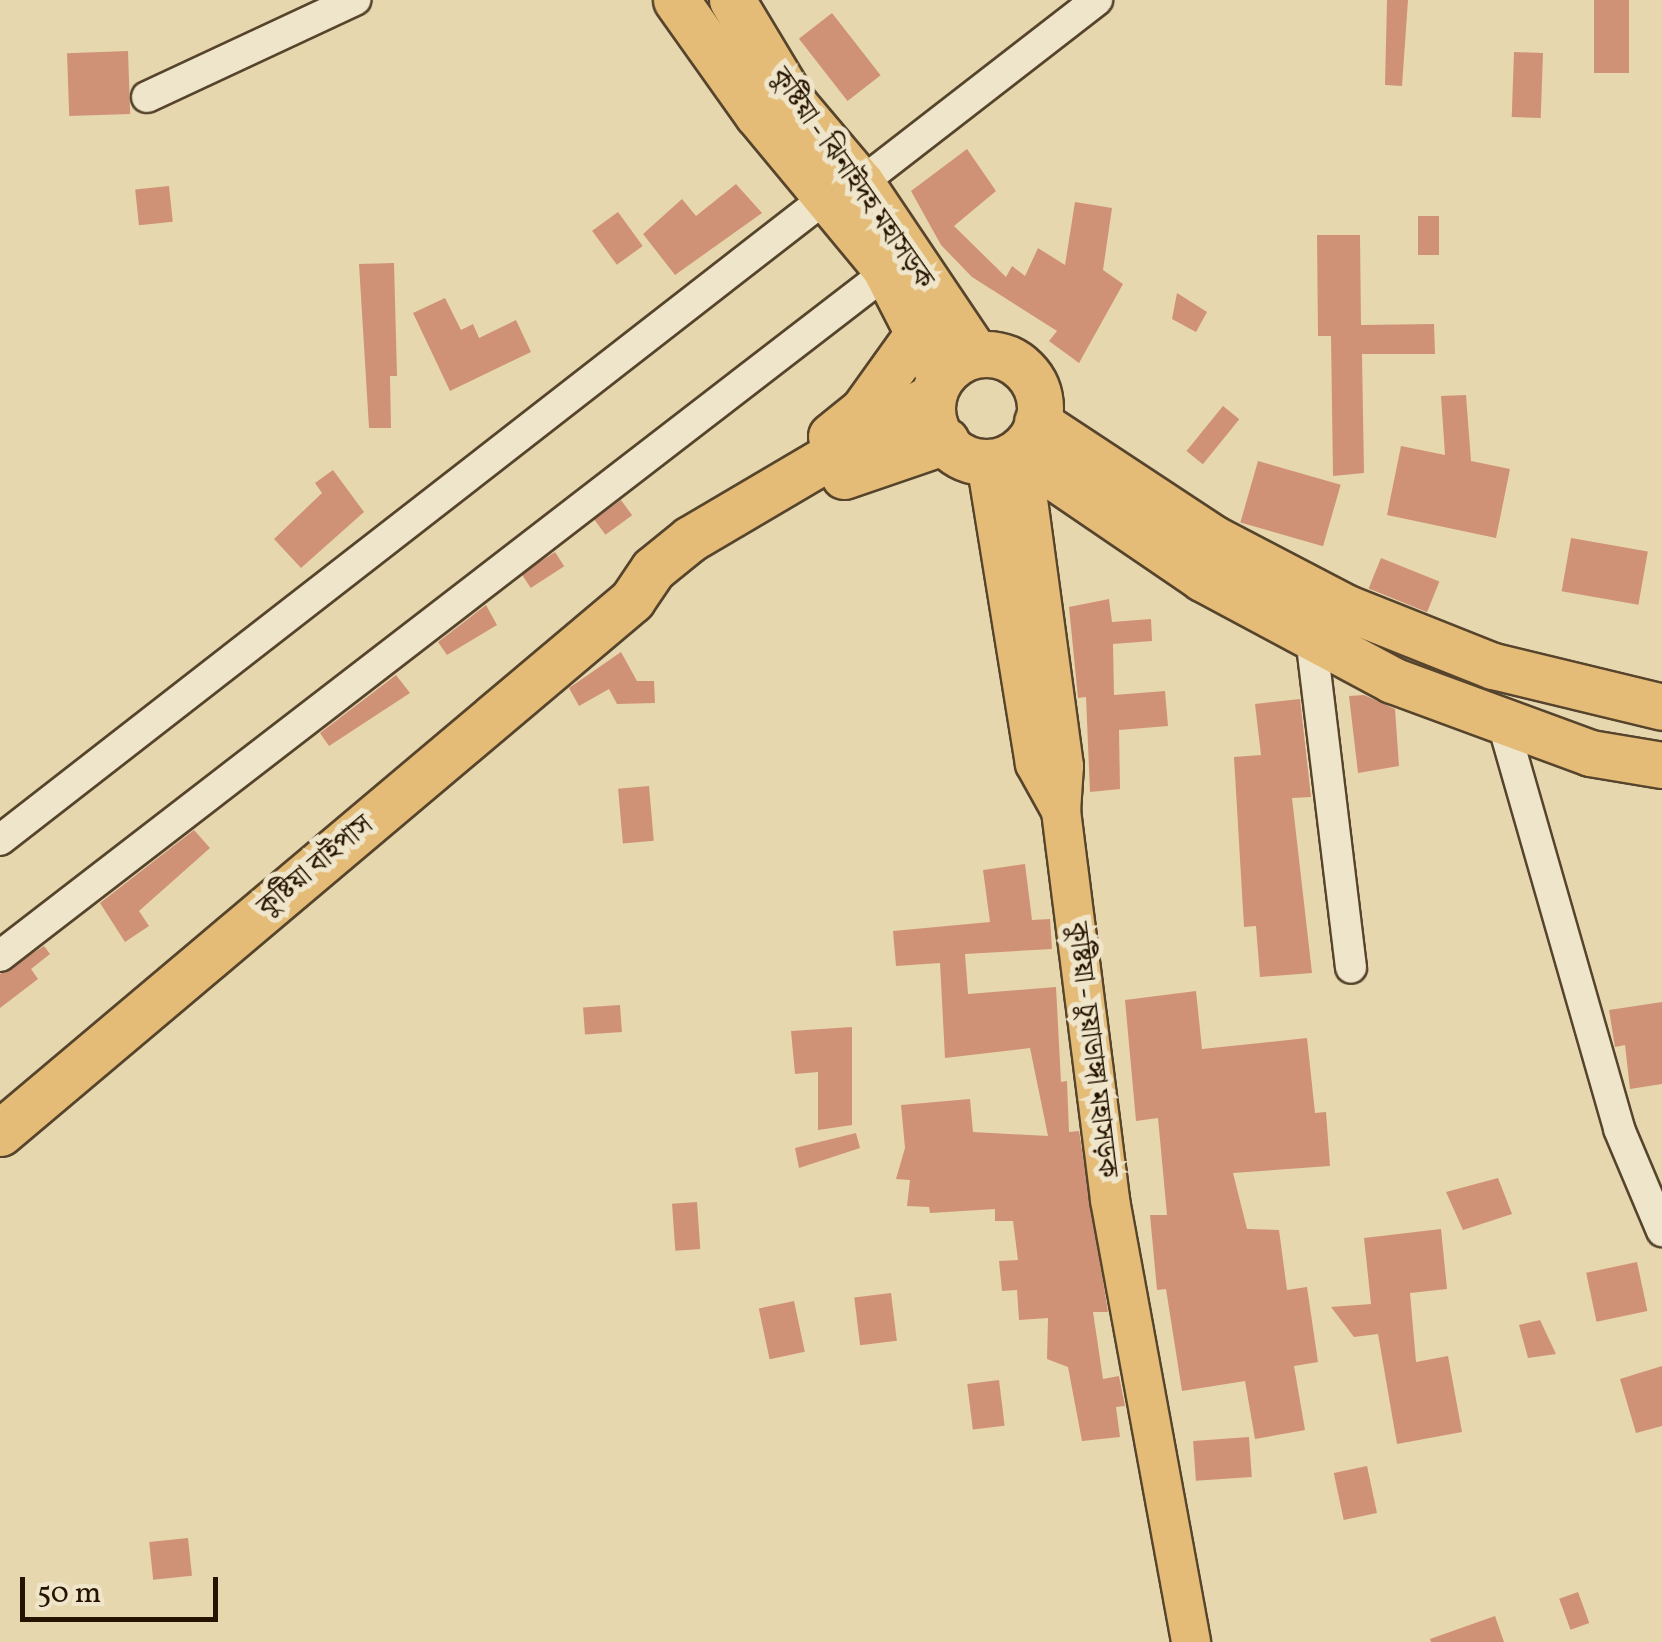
<!DOCTYPE html>
<meta charset="utf-8">
<style>
body{margin:0}
#map{position:relative;width:1662px;height:1642px;overflow:hidden;background:#e7d7ae;font-family:Vollkorn,"Noto Serif Bengali",serif}
div>[style]{position:absolute}
.building>*{inset:0;background:#d09276;transform-origin:0 0}
.roads{filter:drop-shadow(2px 0 #56442c) drop-shadow(-2px 0 #56442c) drop-shadow(0 2px #56442c) drop-shadow(0 -2px #56442c)}
.minor>*{height:30px;margin:-15px;padding:0 15px;transform-origin:15px;border-radius:15px;background:#efe5ca}
.major>*{height:38px;margin:-19px;padding:0 19px;transform-origin:19px;border-radius:19px;background:#e4bc77}
.highway>*{height:45px;margin:-22.5px;padding:0 22.5px;transform-origin:22.5px;border-radius:22.5px;background:#e4bc77}
.highway>.ring{margin:-22.5px;padding:0;box-sizing:content-box;background:none;border:45px solid #e4bc77;border-radius:50%}
span{translate:-50% -50%;white-space:nowrap;text-align:center;line-height:1.15;-webkit-text-stroke:10px #efe5ca;paint-order:stroke}
.street-label{font-size:28px;color:#251300}
.scale{position:absolute;left:20px;top:1577px;width:198px;height:45px;box-sizing:border-box;border:5px solid #251300;border-top:0;padding-left:12px;font-size:30px;line-height:35px;white-space:nowrap;color:#251300;-webkit-text-stroke:8px #efe5ca;paint-order:stroke}
</style>
<div id="map">
<div class="building">
<i style="clip-path:polygon(1387px 0,1408px 0,1402px 86px,1385px 85px)"></i>
<i style="left:1594px;top:0;width:35px;height:73px"></i>
<i style="left:832px;top:13px;width:79px;height:42px;rotate:52deg"></i>
<i style="left:128px;top:51px;width:63px;height:61px;rotate:88deg"></i>
<i style="left:1514px;top:52px;width:29px;height:65px;rotate:2deg"></i>
<i style="clip-path:polygon(967px 149px,996px 191px,954px 226px,1006px 277px,1012px 266px,1025px 276px,1038px 248px,1065px 265px,1075px 202px,1112px 208px,1103px 270px,1123px 284px,1079px 363px,1049px 341px,1057px 331px,972px 277px,941px 245px,911px 191px)"></i>
<i style="clip-path:polygon(736px 184px,762px 213px,675px 275px,643px 234px,682px 199px,696px 216px)"></i>
<i style="left:169px;top:186px;width:36px;height:34px;rotate:84deg"></i>
<i style="left:618px;top:212px;width:42px;height:32px;rotate:54deg"></i>
<i style="left:1439px;top:216px;width:39px;height:21px;rotate:90deg"></i>
<i style="clip-path:polygon(1317px 235px,1360px 235px,1361px 325px,1434px 324px,1435px 354px,1362px 354px,1364px 473px,1333px 476px,1331px 336px,1318px 336px)"></i>
<i style="clip-path:polygon(394px 263px,397px 376px,390px 376px,391px 428px,369px 428px,359px 264px)"></i>
<i style="clip-path:polygon(1177px 293px,1207px 312px,1196px 332px,1172px 319px)"></i>
<i style="clip-path:polygon(445px 298px,461px 330px,473px 324px,479px 338px,516px 320px,531px 352px,450px 391px,413px 313px)"></i>
<i style="clip-path:polygon(1466px 395px,1471px 461px,1510px 469px,1496px 538px,1387px 515px,1401px 446px,1445px 455px,1441px 396px)"></i>
<i style="left:1223px;top:406px;width:21px;height:58px;rotate:39deg"></i>
<i style="left:1258px;top:461px;width:86px;height:64px;rotate:16deg"></i>
<i style="clip-path:polygon(333px 470px,364px 512px,301px 568px,274px 539px,322px 493px,315px 483px)"></i>
<i style="left:621px;top:500px;width:19px;height:33px;rotate:54deg"></i>
<i style="left:1571px;top:538px;width:78px;height:54px;rotate:10deg"></i>
<i style="left:555px;top:552px;width:17px;height:40px;rotate:57deg"></i>
<i style="left:1381px;top:558px;width:63px;height:33px;rotate:22deg"></i>
<i style="clip-path:polygon(1109px 599px,1112px 622px,1151px 619px,1152px 641px,1113px 644px,1114px 695px,1165px 691px,1168px 726px,1119px 730px,1120px 789px,1090px 792px,1086px 697px,1078px 698px,1069px 607px)"></i>
<i style="clip-path:polygon(486px 605px,497px 625px,447px 655px,438px 642px)"></i>
<i style="clip-path:polygon(621px 652px,637px 681px,654px 681px,655px 703px,617px 704px,609px 689px,579px 706px,569px 688px)"></i>
<i style="clip-path:polygon(396px 675px,410px 693px,329px 746px,320px 733px)"></i>
<i style="clip-path:polygon(1364px 695px,1395px 709px,1399px 766px,1358px 773px,1349px 696px)"></i>
<i style="clip-path:polygon(1300px 699px,1311px 797px,1292px 798px,1312px 973px,1260px 977px,1256px 926px,1244px 927px,1234px 757px,1261px 755px,1255px 704px)"></i>
<i style="left:649px;top:786px;width:55px;height:31px;rotate:85deg"></i>
<i style="clip-path:polygon(194px 830px,210px 848px,139px 911px,149px 926px,125px 942px,100px 903px)"></i>
<i style="clip-path:polygon(1025px 864px,1032px 920px,1050px 919px,1052px 949px,965px 954px,968px 994px,1056px 987px,1061px 1082px,1067px 1081px,1069px 1132px,1079px 1131px,1108px 1312px,1093px 1312px,1103px 1379px,1119px 1376px,1125px 1406px,1116px 1407px,1120px 1437px,1082px 1441px,1068px 1367px,1047px 1359px,1048px 1318px,1019px 1320px,1017px 1290px,1002px 1291px,999px 1261px,1018px 1260px,1013px 1221px,995px 1221px,995px 1209px,930px 1213px,929px 1207px,907px 1206px,910px 1180px,896px 1179px,905px 1148px,901px 1105px,970px 1099px,973px 1132px,1048px 1136px,1030px 1048px,945px 1058px,940px 963px,896px 966px,893px 931px,990px 922px,983px 870px)"></i>
<i style="clip-path:polygon(44px 946px,50px 954px,31px 969px,38px 979px,0 1008px,0 974px)"></i>
<i style="clip-path:polygon(1196px 991px,1202px 1049px,1307px 1038px,1315px 1113px,1326px 1112px,1330px 1166px,1233px 1173px,1247px 1229px,1279px 1230px,1287px 1290px,1307px 1287px,1318px 1362px,1294px 1366px,1305px 1430px,1255px 1439px,1245px 1381px,1182px 1391px,1166px 1289px,1157px 1290px,1150px 1215px,1167px 1215px,1158px 1118px,1136px 1121px,1125px 1000px)"></i>
<i style="clip-path:polygon(1662px 1002px,1662px 1084px,1630px 1089px,1625px 1045px,1615px 1047px,1609px 1010px)"></i>
<i style="left:620px;top:1005px;width:27px;height:37px;rotate:86deg"></i>
<i style="clip-path:polygon(852px 1027px,852px 1125px,818px 1130px,818px 1072px,795px 1074px,791px 1031px)"></i>
<i style="clip-path:polygon(856px 1133px,860px 1148px,799px 1168px,795px 1148px)"></i>
<i style="clip-path:polygon(1498px 1178px,1512px 1214px,1463px 1230px,1446px 1192px)"></i>
<i style="left:697px;top:1202px;width:47px;height:25px;rotate:86deg"></i>
<i style="clip-path:polygon(1441px 1229px,1447px 1289px,1410px 1293px,1416px 1362px,1448px 1356px,1462px 1432px,1397px 1444px,1378px 1334px,1354px 1337px,1331px 1307px,1371px 1304px,1364px 1238px)"></i>
<i style="left:1637px;top:1262px;width:50px;height:52px;rotate:78deg"></i>
<i style="left:891px;top:1293px;width:48px;height:37px;rotate:83deg"></i>
<i style="left:794px;top:1301px;width:52px;height:36px;rotate:78deg"></i>
<i style="clip-path:polygon(1540px 1320px,1556px 1354px,1528px 1358px,1519px 1325px)"></i>
<i style="clip-path:polygon(1662px 1366px,1662px 1426px,1636px 1433px,1620px 1379px)"></i>
<i style="left:999px;top:1380px;width:46px;height:32px;rotate:83deg"></i>
<i style="left:1249px;top:1437px;width:40px;height:56px;rotate:86deg"></i>
<i style="left:1367px;top:1466px;width:48px;height:34px;rotate:78deg"></i>
<i style="left:188px;top:1538px;width:38px;height:39px;rotate:84deg"></i>
<i style="left:1578px;top:1592px;width:33px;height:20px;rotate:70deg"></i>
<i style="clip-path:polygon(1495px 1616px,1504px 1642px,1431px 1642px,1430px 1639px)"></i>
</div>
<div class="roads">
<div class="minor">
<i style="left:147px;top:97px;width:230px;rotate:-25deg"></i>
<i style="left:861px;top:183px;width:299px;rotate:-37.8deg"></i>
<i style="left:1311px;top:637px;width:333px;rotate:83.1deg"></i>
<i style="left:1502px;top:720px;width:425px;rotate:74deg"></i>
<i style="left:1619px;top:1129px;width:111px;rotate:67.1deg"></i>
<i style="left:0;top:840px;width:1050px;rotate:-37.88deg"></i>
<i style="left:0;top:956px;width:1120px;rotate:-37.64deg"></i>
</div>
<div class="major">
<i style="left:1012px;top:457px;width:31px;rotate:63deg"></i>
<i style="left:1026px;top:485px;width:284px;rotate:82.3deg"></i>
<i style="left:1064px;top:766px;width:45px;rotate:93.8deg"></i>
<i style="left:1061px;top:811px;width:392px;rotate:82.8deg"></i>
<i style="left:1110px;top:1200px;width:449px;rotate:79.6deg"></i>
<i style="left:986px;top:462px;width:306px;rotate:80.8deg"></i>
<i style="left:1035px;top:764px;width:54px;rotate:61deg"></i>
</div>
<div class="highway">
<i style="left:676px;top:0;width:140px;rotate:54.6deg"></i>
<i style="left:757px;top:114px;width:199px;rotate:50.3deg"></i>
<i style="left:884px;top:267px;width:123px;rotate:62.8deg"></i>
<i style="left:732px;top:0;width:122px;rotate:59deg"></i>
<i style="left:795px;top:105px;width:102px;rotate:49.8deg"></i>
<i style="left:861px;top:183px;width:206px;rotate:56.1deg"></i>
<i class="ring" style="left:932px;top:354px;width:63px;height:63px"></i>
<i style="left:1037px;top:422px;width:211px;rotate:33.4deg"></i>
<i style="left:1213px;top:538px;width:151px;rotate:27.6deg"></i>
<i style="left:1347px;top:608px;width:157px;rotate:21.7deg"></i>
<i style="left:1493px;top:666px;width:174px;rotate:13.6deg"></i>
<i style="left:831px;top:436px;width:41px;rotate:-39.1deg"></i>
<i style="left:863px;top:410px;width:91px;rotate:-54.4deg"></i>
<i style="left:1019px;top:453px;width:222px;rotate:34.3deg"></i>
<i style="left:1202px;top:578px;width:216px;rotate:28.2deg"></i>
<i style="left:1392px;top:680px;width:211px;rotate:20.2deg"></i>
<i style="left:1590px;top:753px;width:73px;rotate:9.5deg"></i>
<i style="left:844px;top:476px;width:108px;rotate:-18.9deg"></i>
<i style="left:0;top:1133px;width:827px;rotate:-40.14deg"></i>
<i style="left:632px;top:600px;width:37px;rotate:-56deg"></i>
<i style="left:653px;top:569px;width:48px;rotate:-39deg"></i>
<i style="left:690px;top:539px;width:282px;rotate:-30.5deg"></i>
</div>
</div>
<div class="street-label">
<span style="left:851px;top:179px;rotate:55deg">কুষ্টিয়া - ঝিনাইদহ মহাসড়ক</span>
<span style="left:316px;top:867px;rotate:-40deg">কুষ্টিয়া বাইপাস</span>
<span style="left:1091px;top:1050px;rotate:83deg">কুষ্টিয়া - চুয়াডাঙ্গা মহাসড়ক</span>
</div>
<div class="scale">50 m</div>
</div>
